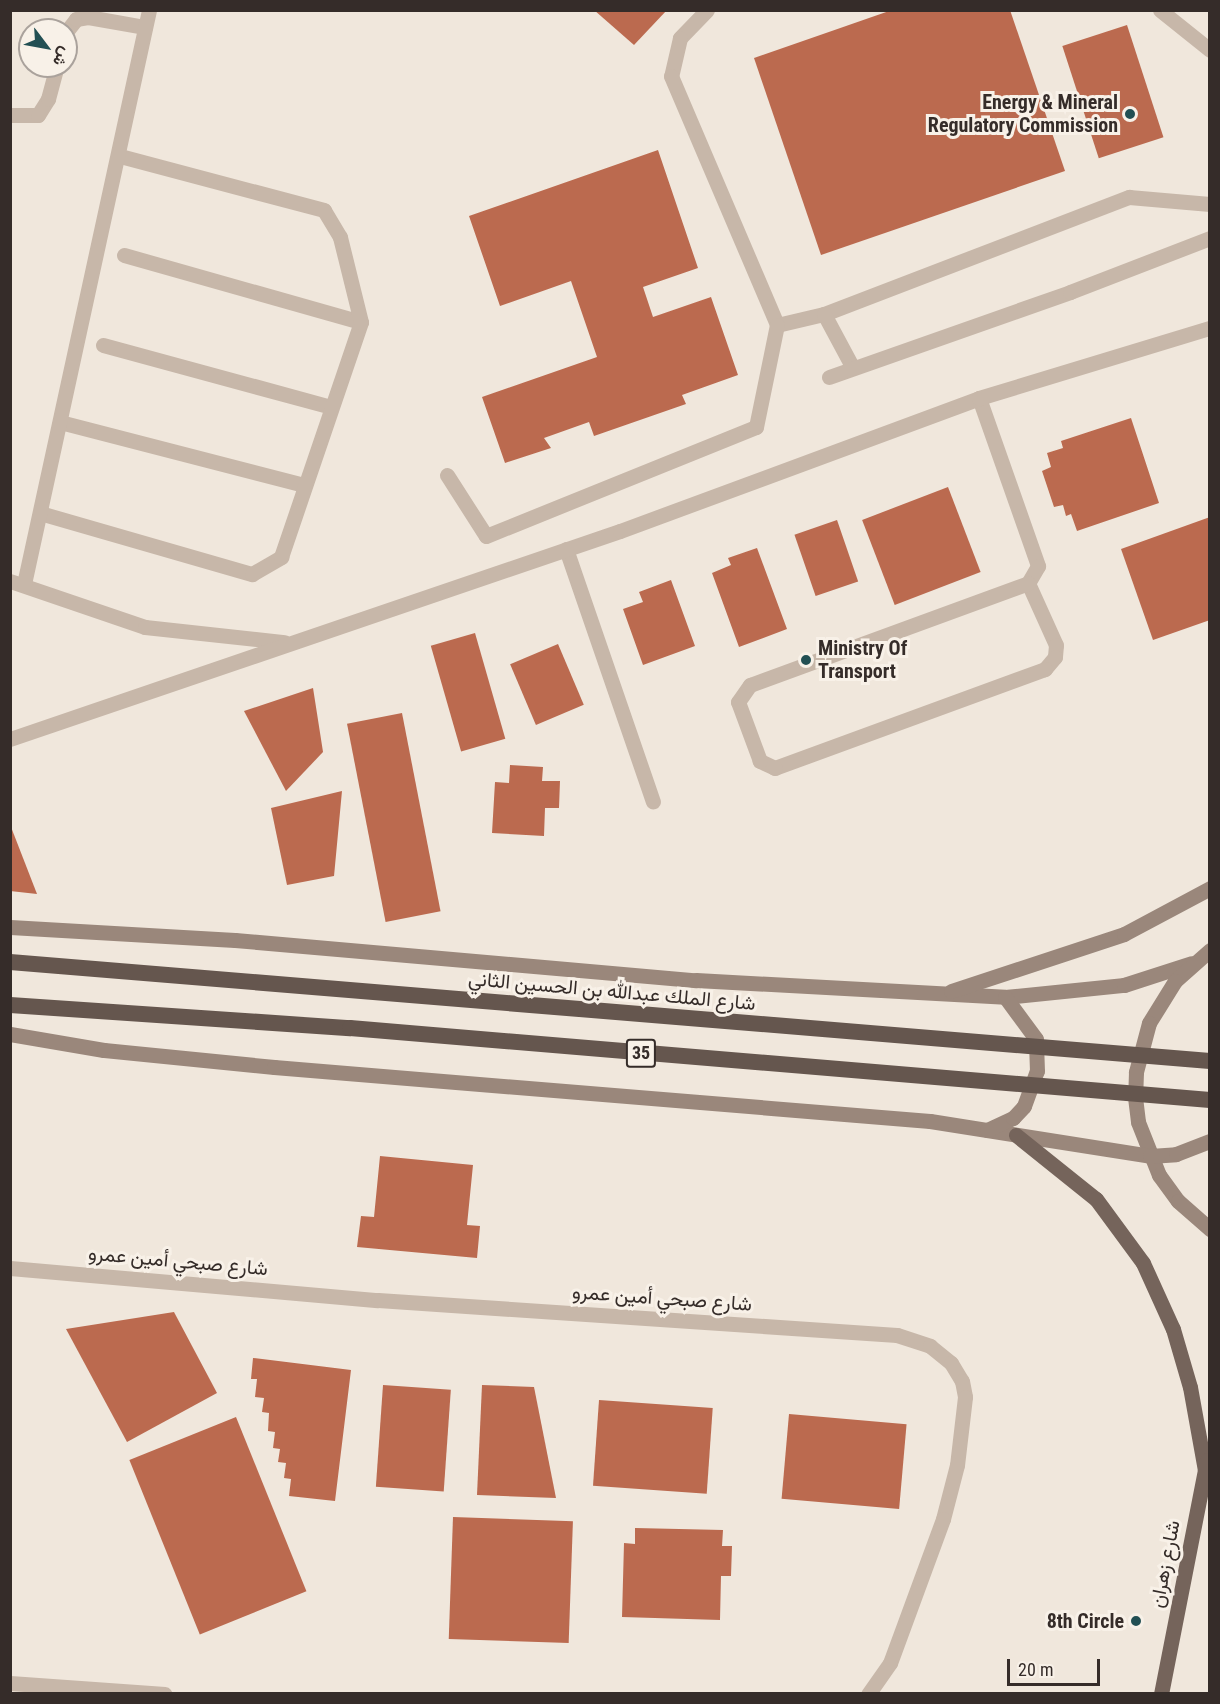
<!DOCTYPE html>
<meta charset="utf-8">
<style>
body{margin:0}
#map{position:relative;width:1220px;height:1704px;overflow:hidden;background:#f0e7dc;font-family:"Roboto Condensed",Vazirmatn,sans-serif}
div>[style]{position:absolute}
.building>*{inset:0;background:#bb6a4f;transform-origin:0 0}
.service>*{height:15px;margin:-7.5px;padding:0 7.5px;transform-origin:7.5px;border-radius:7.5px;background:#c7b7a9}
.minor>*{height:15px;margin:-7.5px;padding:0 7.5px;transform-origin:7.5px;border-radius:7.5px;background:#c7b7a9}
.secondary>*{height:15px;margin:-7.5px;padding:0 7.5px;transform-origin:7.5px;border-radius:7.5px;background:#9a877b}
.primary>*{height:15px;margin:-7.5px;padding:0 7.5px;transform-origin:7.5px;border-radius:7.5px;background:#75645b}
.trunk>*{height:16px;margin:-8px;padding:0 8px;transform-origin:8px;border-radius:8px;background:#65564e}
.dots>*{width:16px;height:16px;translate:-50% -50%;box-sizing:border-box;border:3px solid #f8f1e8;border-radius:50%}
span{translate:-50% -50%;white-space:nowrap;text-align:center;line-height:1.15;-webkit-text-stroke:6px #f8f1e8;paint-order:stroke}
.shield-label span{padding:2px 4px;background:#f8f1e8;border:2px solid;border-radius:4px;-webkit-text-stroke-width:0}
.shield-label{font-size:18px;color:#352c29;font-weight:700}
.poi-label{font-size:20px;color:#352c29;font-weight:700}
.right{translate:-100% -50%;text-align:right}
.left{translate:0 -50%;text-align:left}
.street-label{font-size:20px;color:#352c29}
.frame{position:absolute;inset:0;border:12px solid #352c29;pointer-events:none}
.north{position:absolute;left:18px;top:18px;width:60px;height:60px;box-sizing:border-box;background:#f8f1e8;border:2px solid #aaa29c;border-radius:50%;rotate:122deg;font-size:16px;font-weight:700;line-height:24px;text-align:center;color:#352c29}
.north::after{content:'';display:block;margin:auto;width:21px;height:27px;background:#224f53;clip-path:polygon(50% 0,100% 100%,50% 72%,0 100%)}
.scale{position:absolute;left:1007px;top:1659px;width:93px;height:27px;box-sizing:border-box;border:3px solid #352c29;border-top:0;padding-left:8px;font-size:18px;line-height:21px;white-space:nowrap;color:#352c29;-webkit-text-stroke:4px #f8f1e8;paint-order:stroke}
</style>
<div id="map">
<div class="building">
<i style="clip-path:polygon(594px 10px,667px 10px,634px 45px)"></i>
<i style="clip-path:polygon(892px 10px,1010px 10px,1065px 171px,821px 255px,754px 58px)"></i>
<i style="left:1127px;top:25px;width:118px;height:68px;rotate:72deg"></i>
<i style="clip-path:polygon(658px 150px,698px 268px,643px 287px,653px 317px,711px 297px,738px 375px,682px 395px,686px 404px,594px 436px,589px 422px,544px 438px,551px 448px,505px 463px,482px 397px,597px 357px,571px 281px,500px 306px,469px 216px)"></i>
<i style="clip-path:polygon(1131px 418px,1159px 503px,1077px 531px,1071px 514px,1066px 516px,1063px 505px,1054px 507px,1042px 471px,1051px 467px,1047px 453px,1063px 448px,1061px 441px)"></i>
<i style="left:948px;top:487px;width:91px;height:92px;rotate:69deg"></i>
<i style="clip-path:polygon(1210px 517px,1210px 620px,1153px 640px,1121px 549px)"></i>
<i style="left:837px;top:520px;width:65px;height:45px;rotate:71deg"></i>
<i style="clip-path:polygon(757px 548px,787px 629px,739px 647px,712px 573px,731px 565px,728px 558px)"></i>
<i style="clip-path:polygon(671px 580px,695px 646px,643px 665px,623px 609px,643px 602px,639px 592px)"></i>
<i style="left:475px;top:633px;width:110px;height:46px;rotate:74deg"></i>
<i style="left:558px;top:644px;width:66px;height:52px;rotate:67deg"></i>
<i style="clip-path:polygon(313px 688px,323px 752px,286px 791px,244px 711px)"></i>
<i style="left:402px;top:713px;width:202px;height:56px;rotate:79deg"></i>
<i style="clip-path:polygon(510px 765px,543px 767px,542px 781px,560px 781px,559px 808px,545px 808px,544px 836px,492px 833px,495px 782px,509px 783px)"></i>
<i style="clip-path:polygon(342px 791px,334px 876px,287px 885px,271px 808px)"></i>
<i style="clip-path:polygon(10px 827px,11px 827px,37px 894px,10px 891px)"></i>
<i style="clip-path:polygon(380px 1156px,473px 1165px,467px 1225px,480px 1226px,477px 1258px,357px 1247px,361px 1216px,374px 1217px)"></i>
<i style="clip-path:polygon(174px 1312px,217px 1393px,127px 1442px,66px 1329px)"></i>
<i style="clip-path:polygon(253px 1358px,351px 1370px,335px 1501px,289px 1496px,291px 1479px,284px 1478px,286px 1463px,278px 1462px,280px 1449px,273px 1448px,275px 1432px,268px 1431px,269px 1413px,262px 1412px,264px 1398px,255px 1397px,257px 1379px,251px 1379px)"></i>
<i style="left:383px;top:1385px;width:68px;height:102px;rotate:4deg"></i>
<i style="clip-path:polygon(482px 1385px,534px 1387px,556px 1498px,477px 1495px)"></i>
<i style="left:599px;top:1400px;width:114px;height:86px;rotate:4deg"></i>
<i style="left:789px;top:1414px;width:118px;height:85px;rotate:5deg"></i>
<i style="left:236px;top:1417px;width:188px;height:115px;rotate:68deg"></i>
<i style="left:453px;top:1517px;width:120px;height:122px;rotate:2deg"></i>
<i style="clip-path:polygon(635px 1528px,723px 1530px,722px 1546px,732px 1546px,731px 1576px,721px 1576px,720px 1620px,622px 1617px,624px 1543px,635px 1544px)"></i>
</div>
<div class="service">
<i style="left:707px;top:10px;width:39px;rotate:134deg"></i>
<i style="left:680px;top:38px;width:39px;rotate:103deg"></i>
<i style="left:671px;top:76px;width:271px;rotate:66.9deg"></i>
<i style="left:777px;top:325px;width:48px;rotate:-13.2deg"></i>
<i style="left:824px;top:314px;width:327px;rotate:-21deg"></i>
<i style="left:1129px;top:197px;width:81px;rotate:4.9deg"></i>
<i style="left:1160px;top:10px;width:64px;rotate:38.7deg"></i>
<i style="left:66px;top:32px;width:16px;rotate:-52deg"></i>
<i style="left:76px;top:19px;width:12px;rotate:-9deg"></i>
<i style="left:88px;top:17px;width:58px;rotate:10deg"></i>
<i style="left:10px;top:115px;width:28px"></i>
<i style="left:38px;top:115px;width:19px;rotate:-58deg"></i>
<i style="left:48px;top:99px;width:34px;rotate:-75deg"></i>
<i style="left:124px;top:255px;width:246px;rotate:15.8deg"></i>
<i style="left:824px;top:314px;width:61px;rotate:61.8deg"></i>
<i style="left:103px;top:345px;width:236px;rotate:15.2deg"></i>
<i style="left:829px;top:377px;width:256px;rotate:-19.4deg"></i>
<i style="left:1070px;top:292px;width:150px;rotate:-21.1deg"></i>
<i style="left:979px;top:398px;width:178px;rotate:70.6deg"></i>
<i style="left:1038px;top:566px;width:20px;rotate:120deg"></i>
<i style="left:60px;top:422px;width:251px;rotate:14.5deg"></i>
<i style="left:447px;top:475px;width:72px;rotate:57.4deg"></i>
<i style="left:486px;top:536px;width:291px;rotate:-22deg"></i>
<i style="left:756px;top:427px;width:104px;rotate:-78.4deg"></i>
<i style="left:40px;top:513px;width:221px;rotate:16.1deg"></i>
<i style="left:252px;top:574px;width:34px;rotate:-30deg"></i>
<i style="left:281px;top:557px;width:248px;rotate:-71.2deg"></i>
<i style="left:361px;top:322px;width:88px;rotate:-103.9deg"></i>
<i style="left:340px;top:237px;width:31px;rotate:-121deg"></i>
<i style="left:324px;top:210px;width:211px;rotate:-165.2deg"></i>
<i style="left:566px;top:549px;width:267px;rotate:71deg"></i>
<i style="left:10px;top:581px;width:143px;rotate:18.8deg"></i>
<i style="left:145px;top:627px;width:140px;rotate:6.2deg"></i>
<i style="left:1028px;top:583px;width:68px;rotate:65.7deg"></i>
<i style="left:1056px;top:645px;width:12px;rotate:95deg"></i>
<i style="left:1055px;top:657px;width:16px;rotate:130deg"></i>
<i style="left:1045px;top:669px;width:288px;rotate:159.9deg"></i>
<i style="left:775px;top:768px;width:17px;rotate:-155deg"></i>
<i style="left:760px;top:761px;width:63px;rotate:-110.4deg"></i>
<i style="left:738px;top:702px;width:21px;rotate:-55deg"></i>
<i style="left:750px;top:685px;width:296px;rotate:-20.1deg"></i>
<i style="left:24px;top:584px;width:587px;rotate:-77.71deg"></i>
<i style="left:10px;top:739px;width:644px;rotate:-18.83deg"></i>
<i style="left:620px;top:531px;width:383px;rotate:-20.3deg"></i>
<i style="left:979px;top:398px;width:241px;rotate:-16.9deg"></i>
</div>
<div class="minor">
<i style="left:10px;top:1268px;width:369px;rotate:5deg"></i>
<i style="left:378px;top:1300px;width:520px;rotate:3.86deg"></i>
<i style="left:897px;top:1335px;width:35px;rotate:18deg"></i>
<i style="left:930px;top:1346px;width:27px;rotate:39deg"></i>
<i style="left:951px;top:1363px;width:21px;rotate:59deg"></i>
<i style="left:962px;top:1381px;width:16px;rotate:79deg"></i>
<i style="left:965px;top:1397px;width:68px;rotate:96.7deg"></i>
<i style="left:957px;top:1465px;width:56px;rotate:104.5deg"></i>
<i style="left:943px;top:1519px;width:153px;rotate:110.2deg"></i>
<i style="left:890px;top:1663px;width:38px;rotate:125deg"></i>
<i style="left:10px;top:1683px;width:155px;rotate:4.1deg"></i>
</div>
<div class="secondary">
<i style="left:10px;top:927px;width:225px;rotate:3.3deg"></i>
<i style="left:235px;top:940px;width:463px;rotate:5deg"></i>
<i style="left:696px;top:980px;width:309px;rotate:3.1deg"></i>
<i style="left:1005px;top:997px;width:120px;rotate:-5.8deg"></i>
<i style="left:1124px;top:985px;width:71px;rotate:-17.9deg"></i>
<i style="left:1210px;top:950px;width:47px;rotate:138.5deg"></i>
<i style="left:1175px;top:981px;width:49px;rotate:121.8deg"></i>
<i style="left:1149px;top:1023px;width:51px;rotate:104.9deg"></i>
<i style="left:1136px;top:1072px;width:25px;rotate:92deg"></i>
<i style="left:1135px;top:1097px;width:25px;rotate:83deg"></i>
<i style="left:1138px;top:1122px;width:57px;rotate:68.4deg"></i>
<i style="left:1159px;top:1175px;width:32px;rotate:54deg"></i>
<i style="left:1178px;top:1201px;width:43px;rotate:41.2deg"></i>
<i style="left:951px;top:991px;width:182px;rotate:-18.2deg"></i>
<i style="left:1124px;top:934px;width:98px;rotate:-28.1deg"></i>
<i style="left:10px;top:1034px;width:95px;rotate:9.7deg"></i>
<i style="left:104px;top:1050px;width:171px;rotate:5.7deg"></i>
<i style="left:274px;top:1067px;width:658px;rotate:4.71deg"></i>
<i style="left:930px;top:1121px;width:223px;rotate:9deg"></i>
<i style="left:1150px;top:1156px;width:26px;rotate:-4deg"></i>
<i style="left:1176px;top:1154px;width:36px;rotate:-21deg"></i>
<i style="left:987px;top:1130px;width:29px;rotate:-25deg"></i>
<i style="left:1013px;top:1118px;width:16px;rotate:-47deg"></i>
<i style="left:1024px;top:1106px;width:37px;rotate:-70deg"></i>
<i style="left:1037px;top:1071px;width:32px;rotate:-92deg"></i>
<i style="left:1036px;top:1039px;width:52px;rotate:-126.4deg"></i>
</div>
<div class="primary">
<i style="left:1016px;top:1135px;width:102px;rotate:38.7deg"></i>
<i style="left:1096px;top:1199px;width:79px;rotate:53.7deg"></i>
<i style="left:1143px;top:1263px;width:72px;rotate:65.6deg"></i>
<i style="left:1173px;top:1329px;width:60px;rotate:73.7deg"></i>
<i style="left:1190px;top:1387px;width:84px;rotate:79.8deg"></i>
<i style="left:1161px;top:1694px;width:238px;rotate:-78.9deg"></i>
</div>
<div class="trunk">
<i style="left:10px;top:962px;width:1204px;rotate:4.72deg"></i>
<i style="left:10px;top:1005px;width:341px;rotate:3.9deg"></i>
<i style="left:350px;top:1028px;width:863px;rotate:4.79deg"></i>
</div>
<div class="dots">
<i style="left:1130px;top:114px;background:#224f53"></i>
<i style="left:806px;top:660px;background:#224f53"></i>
<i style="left:1136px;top:1621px;background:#224f53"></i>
</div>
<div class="shield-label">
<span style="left:641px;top:1053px">35</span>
</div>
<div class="poi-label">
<span class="right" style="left:1118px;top:114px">Energy &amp; Mineral<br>Regulatory Commission</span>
<span class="left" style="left:818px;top:660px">Ministry Of<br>Transport</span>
<span class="right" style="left:1124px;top:1621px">8th Circle</span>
</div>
<div class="street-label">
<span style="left:612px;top:991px;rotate:5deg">شارع الملك عبدالله بن الحسين الثاني</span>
<span style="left:178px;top:1261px;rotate:5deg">شارع صبحي أمين عمرو</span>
<span style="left:662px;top:1298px;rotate:4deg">شارع صبحي أمين عمرو</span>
<span style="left:1165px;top:1564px;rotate:-79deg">شارع زهران</span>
</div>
<div class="frame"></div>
<div class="north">ش</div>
<div class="scale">20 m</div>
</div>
